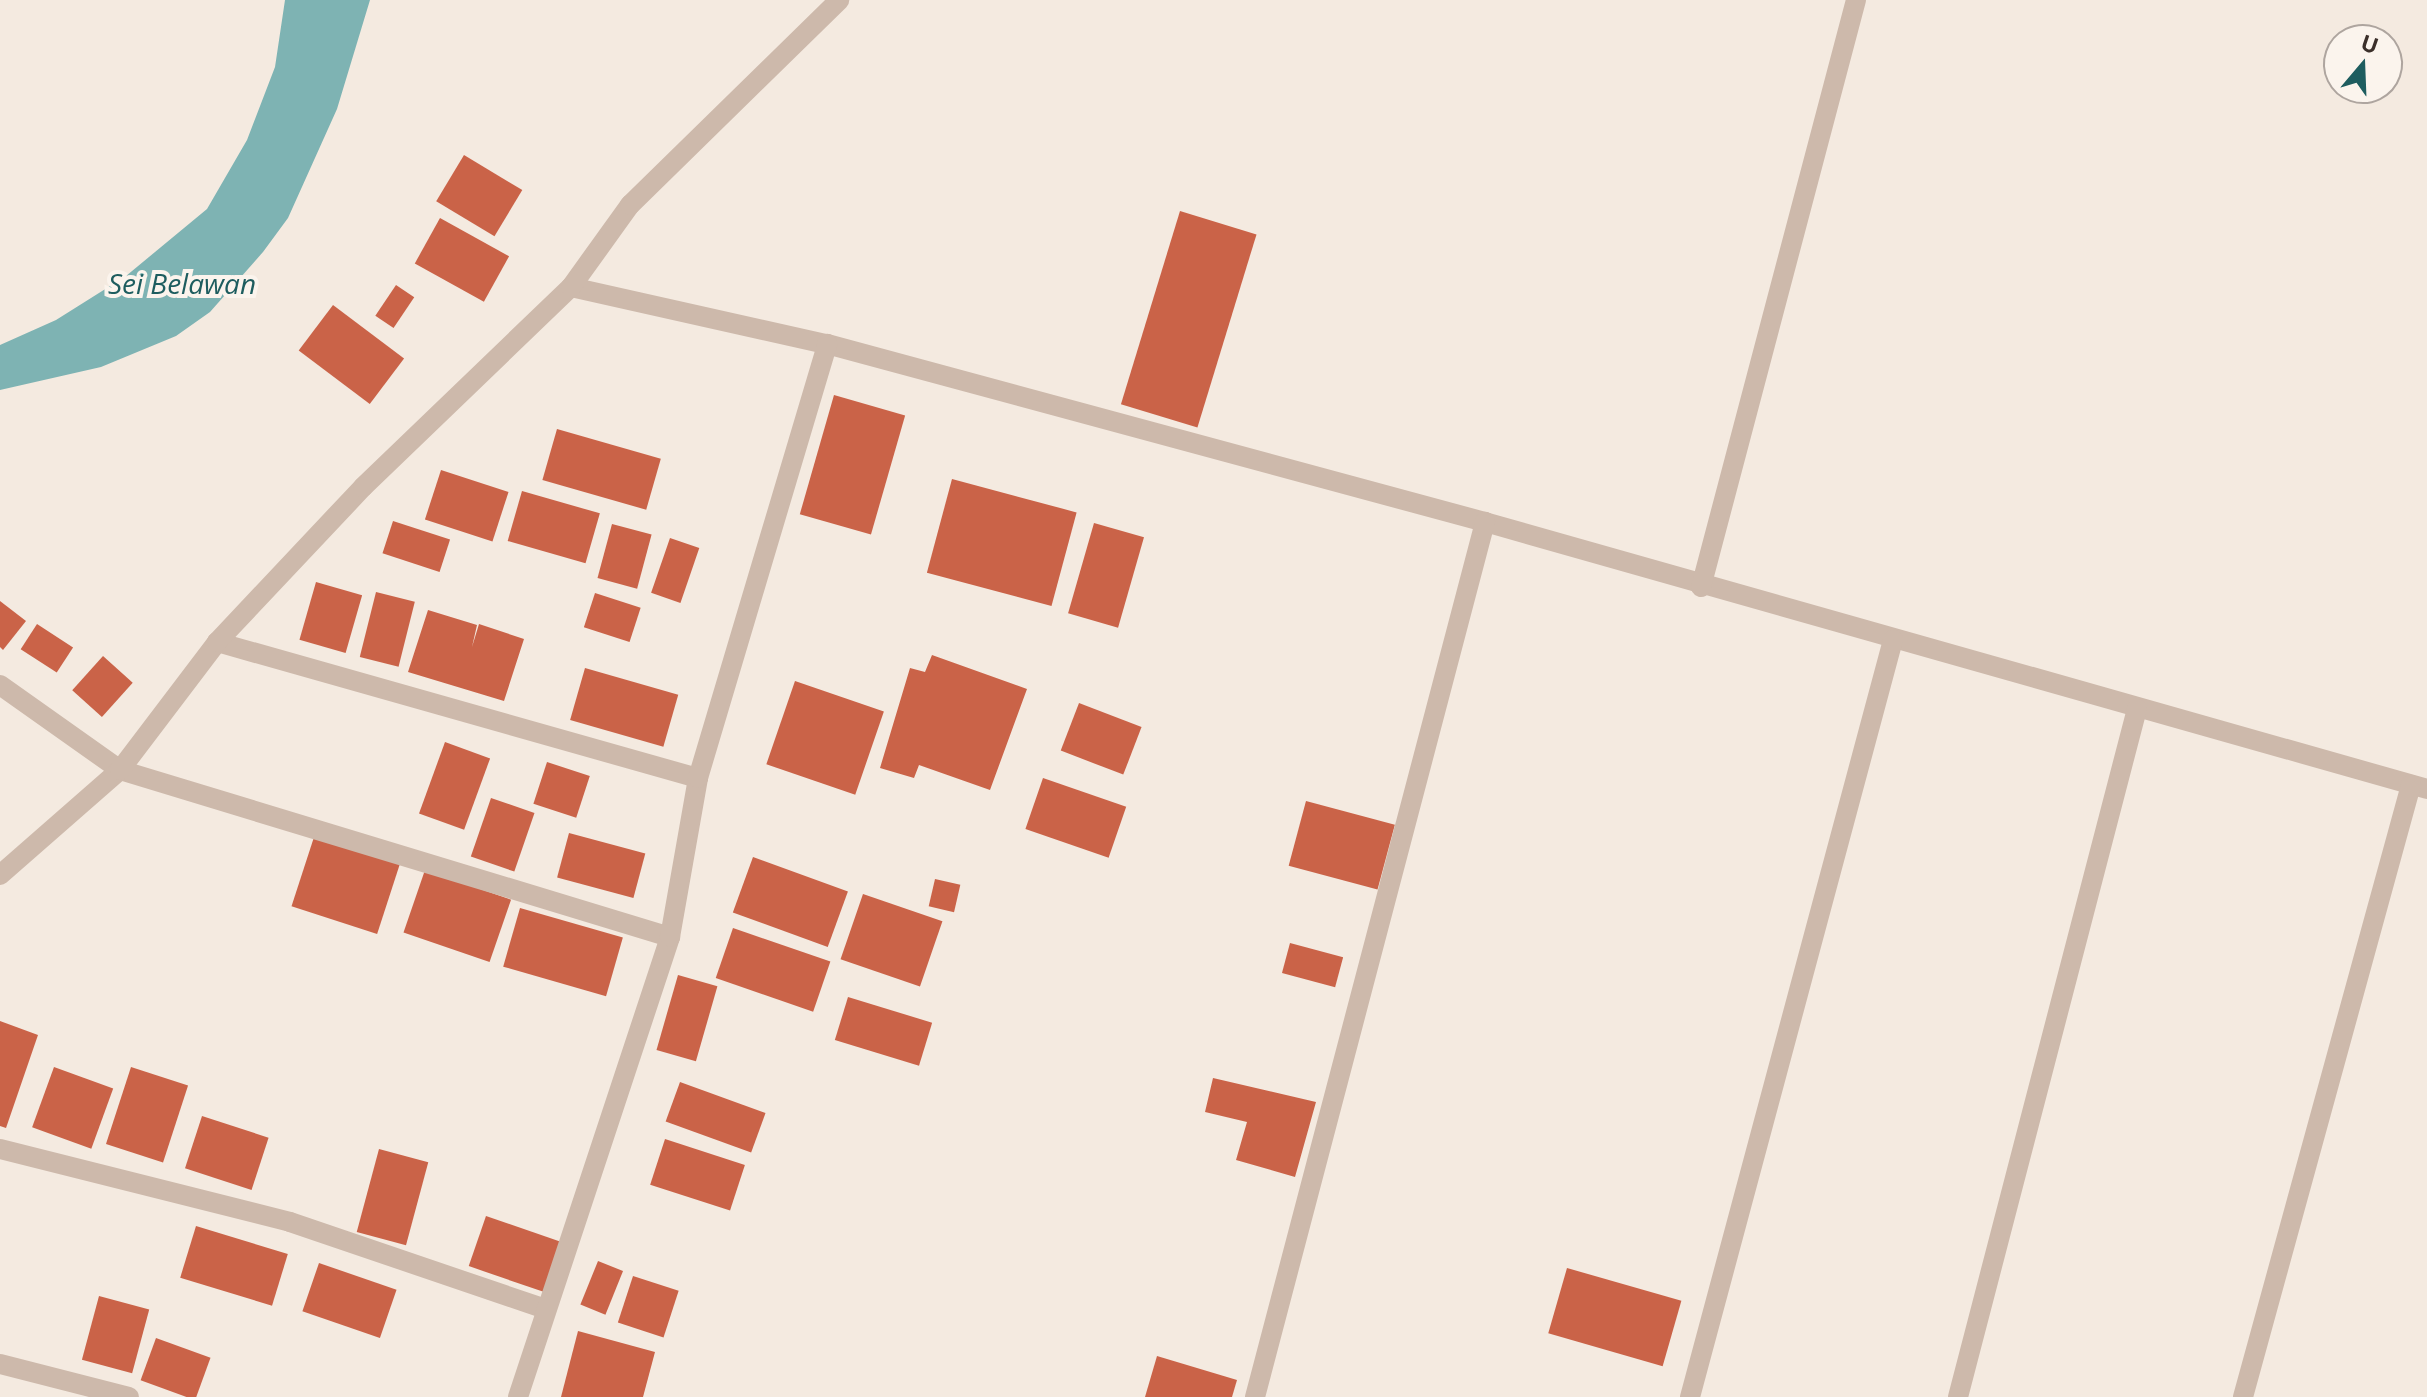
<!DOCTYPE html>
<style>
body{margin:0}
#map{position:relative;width:2427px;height:1397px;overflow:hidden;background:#f4eae0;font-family:"Open Sans",sans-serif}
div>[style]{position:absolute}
.water>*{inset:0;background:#7eb3b3}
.building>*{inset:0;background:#ca6348;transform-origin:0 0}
.street>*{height:20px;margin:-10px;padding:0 10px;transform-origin:10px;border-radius:10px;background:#cdb9ab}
span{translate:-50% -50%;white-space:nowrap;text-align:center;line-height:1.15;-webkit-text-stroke:8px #fbf4ed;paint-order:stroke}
.water-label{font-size:28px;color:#1e5d5f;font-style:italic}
.north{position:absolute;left:2323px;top:24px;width:80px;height:80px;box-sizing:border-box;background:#fbf4ed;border:2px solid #aea59f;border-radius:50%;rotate:19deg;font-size:22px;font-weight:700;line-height:32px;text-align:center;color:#3b2f2a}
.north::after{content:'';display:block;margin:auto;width:28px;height:36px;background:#1e5d5f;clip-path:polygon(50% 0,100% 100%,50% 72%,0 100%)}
</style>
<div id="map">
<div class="water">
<i style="clip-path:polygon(285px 0,370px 0,337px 109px,288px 218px,263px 252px,210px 312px,176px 336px,101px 367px,0 390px,0 345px,56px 320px,126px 276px,207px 209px,247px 140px,275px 67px)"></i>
</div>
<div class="building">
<i style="left:464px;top:155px;width:68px;height:54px;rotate:31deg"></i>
<i style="left:1180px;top:211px;width:80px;height:202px;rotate:17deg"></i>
<i style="left:440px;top:218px;width:79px;height:52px;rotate:29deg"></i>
<i style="left:396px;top:285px;width:22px;height:37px;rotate:34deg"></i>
<i style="left:333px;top:305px;width:89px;height:57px;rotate:37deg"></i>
<i style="left:834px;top:395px;width:74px;height:124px;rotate:16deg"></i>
<i style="left:557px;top:429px;width:108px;height:53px;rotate:16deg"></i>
<i style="left:441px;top:470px;width:71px;height:52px;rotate:18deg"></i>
<i style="left:952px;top:479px;width:129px;height:97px;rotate:15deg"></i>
<i style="left:522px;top:491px;width:81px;height:52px;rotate:16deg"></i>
<i style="left:393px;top:521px;width:60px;height:34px;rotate:18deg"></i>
<i style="left:1094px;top:523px;width:52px;height:94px;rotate:16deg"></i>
<i style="left:612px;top:524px;width:41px;height:56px;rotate:15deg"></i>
<i style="left:670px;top:538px;width:31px;height:58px;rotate:19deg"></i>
<i style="left:316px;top:582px;width:48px;height:60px;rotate:16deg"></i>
<i style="left:376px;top:592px;width:40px;height:67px;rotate:14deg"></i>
<i style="left:595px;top:593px;width:48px;height:36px;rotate:18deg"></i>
<i style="clip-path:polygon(0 601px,26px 621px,3px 650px,0 647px)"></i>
<i style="clip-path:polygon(428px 610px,477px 625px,472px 647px,479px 624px,524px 639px,504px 701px,408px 672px)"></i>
<i style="left:37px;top:624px;width:43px;height:30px;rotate:33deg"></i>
<i style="clip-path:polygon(932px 655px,1027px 689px,990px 790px,919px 765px,914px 778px,880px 768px,910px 668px,925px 672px)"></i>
<i style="left:103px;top:656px;width:40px;height:46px;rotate:42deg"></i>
<i style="left:585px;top:668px;width:97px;height:54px;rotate:16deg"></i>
<i style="left:795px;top:681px;width:94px;height:88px;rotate:19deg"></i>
<i style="left:1079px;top:703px;width:67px;height:51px;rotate:21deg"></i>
<i style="left:445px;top:742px;width:48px;height:76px;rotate:20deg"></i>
<i style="left:547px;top:762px;width:45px;height:44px;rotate:18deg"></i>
<i style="left:1043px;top:778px;width:88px;height:54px;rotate:19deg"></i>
<i style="left:491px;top:798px;width:46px;height:62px;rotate:19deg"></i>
<i style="left:1306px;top:801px;width:92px;height:67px;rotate:15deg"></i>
<i style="left:569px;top:833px;width:79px;height:46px;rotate:15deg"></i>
<i style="left:315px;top:834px;width:90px;height:76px;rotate:18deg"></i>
<i style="left:753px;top:857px;width:101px;height:59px;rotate:20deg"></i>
<i style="left:425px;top:870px;width:91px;height:66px;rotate:19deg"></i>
<i style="left:935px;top:879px;width:26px;height:28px;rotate:13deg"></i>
<i style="left:863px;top:894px;width:84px;height:69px;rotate:19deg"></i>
<i style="left:520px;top:908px;width:107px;height:61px;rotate:16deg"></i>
<i style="left:733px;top:928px;width:103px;height:53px;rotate:19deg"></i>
<i style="left:1290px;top:943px;width:55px;height:31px;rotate:15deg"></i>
<i style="left:678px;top:975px;width:41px;height:78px;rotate:16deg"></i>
<i style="left:848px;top:997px;width:88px;height:45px;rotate:17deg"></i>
<i style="clip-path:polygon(0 1021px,38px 1035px,6px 1128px,0 1126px)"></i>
<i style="left:54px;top:1067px;width:63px;height:64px;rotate:20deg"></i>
<i style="left:131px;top:1067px;width:60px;height:81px;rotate:18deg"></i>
<i style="clip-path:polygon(1213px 1078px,1316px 1102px,1295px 1177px,1236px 1160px,1247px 1122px,1205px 1112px)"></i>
<i style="left:680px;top:1082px;width:91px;height:42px;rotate:20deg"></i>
<i style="left:202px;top:1116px;width:70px;height:55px;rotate:18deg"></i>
<i style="left:665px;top:1139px;width:84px;height:48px;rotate:18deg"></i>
<i style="left:379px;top:1149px;width:51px;height:86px;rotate:15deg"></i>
<i style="left:486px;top:1216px;width:79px;height:53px;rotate:19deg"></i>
<i style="left:196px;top:1226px;width:96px;height:54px;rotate:17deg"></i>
<i style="left:598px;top:1261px;width:27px;height:47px;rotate:22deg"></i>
<i style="left:319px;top:1263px;width:82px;height:51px;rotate:19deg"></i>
<i style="left:1567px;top:1268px;width:119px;height:68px;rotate:16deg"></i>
<i style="left:633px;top:1276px;width:48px;height:49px;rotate:18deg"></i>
<i style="left:99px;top:1296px;width:52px;height:66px;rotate:15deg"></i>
<i style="clip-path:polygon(578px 1331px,655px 1352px,643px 1397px,561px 1397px)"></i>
<i style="left:156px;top:1338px;width:58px;height:45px;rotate:20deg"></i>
<i style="clip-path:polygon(1157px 1356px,1237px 1380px,1232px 1397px,1145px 1397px)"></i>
</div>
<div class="street">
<i style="left:571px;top:287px;width:262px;rotate:12.6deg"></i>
<i style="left:827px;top:344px;width:682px;rotate:15.14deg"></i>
<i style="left:1485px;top:522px;width:979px;rotate:15.82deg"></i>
<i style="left:1701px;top:587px;width:607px;rotate:-75.21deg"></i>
<i style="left:217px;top:642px;width:500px;rotate:15.8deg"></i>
<i style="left:0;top:685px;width:147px;rotate:35.3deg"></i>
<i style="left:120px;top:770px;width:575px;rotate:16.89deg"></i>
<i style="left:0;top:875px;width:159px;rotate:-41.2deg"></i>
<i style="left:120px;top:770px;width:161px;rotate:-52.8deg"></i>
<i style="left:217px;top:642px;width:213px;rotate:-46.7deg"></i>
<i style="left:363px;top:487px;width:289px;rotate:-43.9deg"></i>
<i style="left:571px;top:287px;width:101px;rotate:-54.3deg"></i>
<i style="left:630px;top:205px;width:293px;rotate:-44.4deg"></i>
<i style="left:0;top:1149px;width:299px;rotate:14.1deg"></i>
<i style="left:290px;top:1222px;width:270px;rotate:18.8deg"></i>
<i style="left:0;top:1364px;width:133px;rotate:14.3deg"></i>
<i style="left:518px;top:1397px;width:484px;rotate:-71.7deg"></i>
<i style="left:670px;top:937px;width:161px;rotate:-80deg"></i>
<i style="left:698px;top:778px;width:453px;rotate:-73.4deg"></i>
<i style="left:1255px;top:1397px;width:905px;rotate:-75.27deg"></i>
<i style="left:1690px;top:1397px;width:784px;rotate:-74.99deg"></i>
<i style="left:1958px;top:1397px;width:711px;rotate:-75.42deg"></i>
<i style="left:2243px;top:1397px;width:635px;rotate:-74.65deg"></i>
</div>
<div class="water-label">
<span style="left:182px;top:283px">Sei Belawan</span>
</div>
<div class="north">U</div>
</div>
